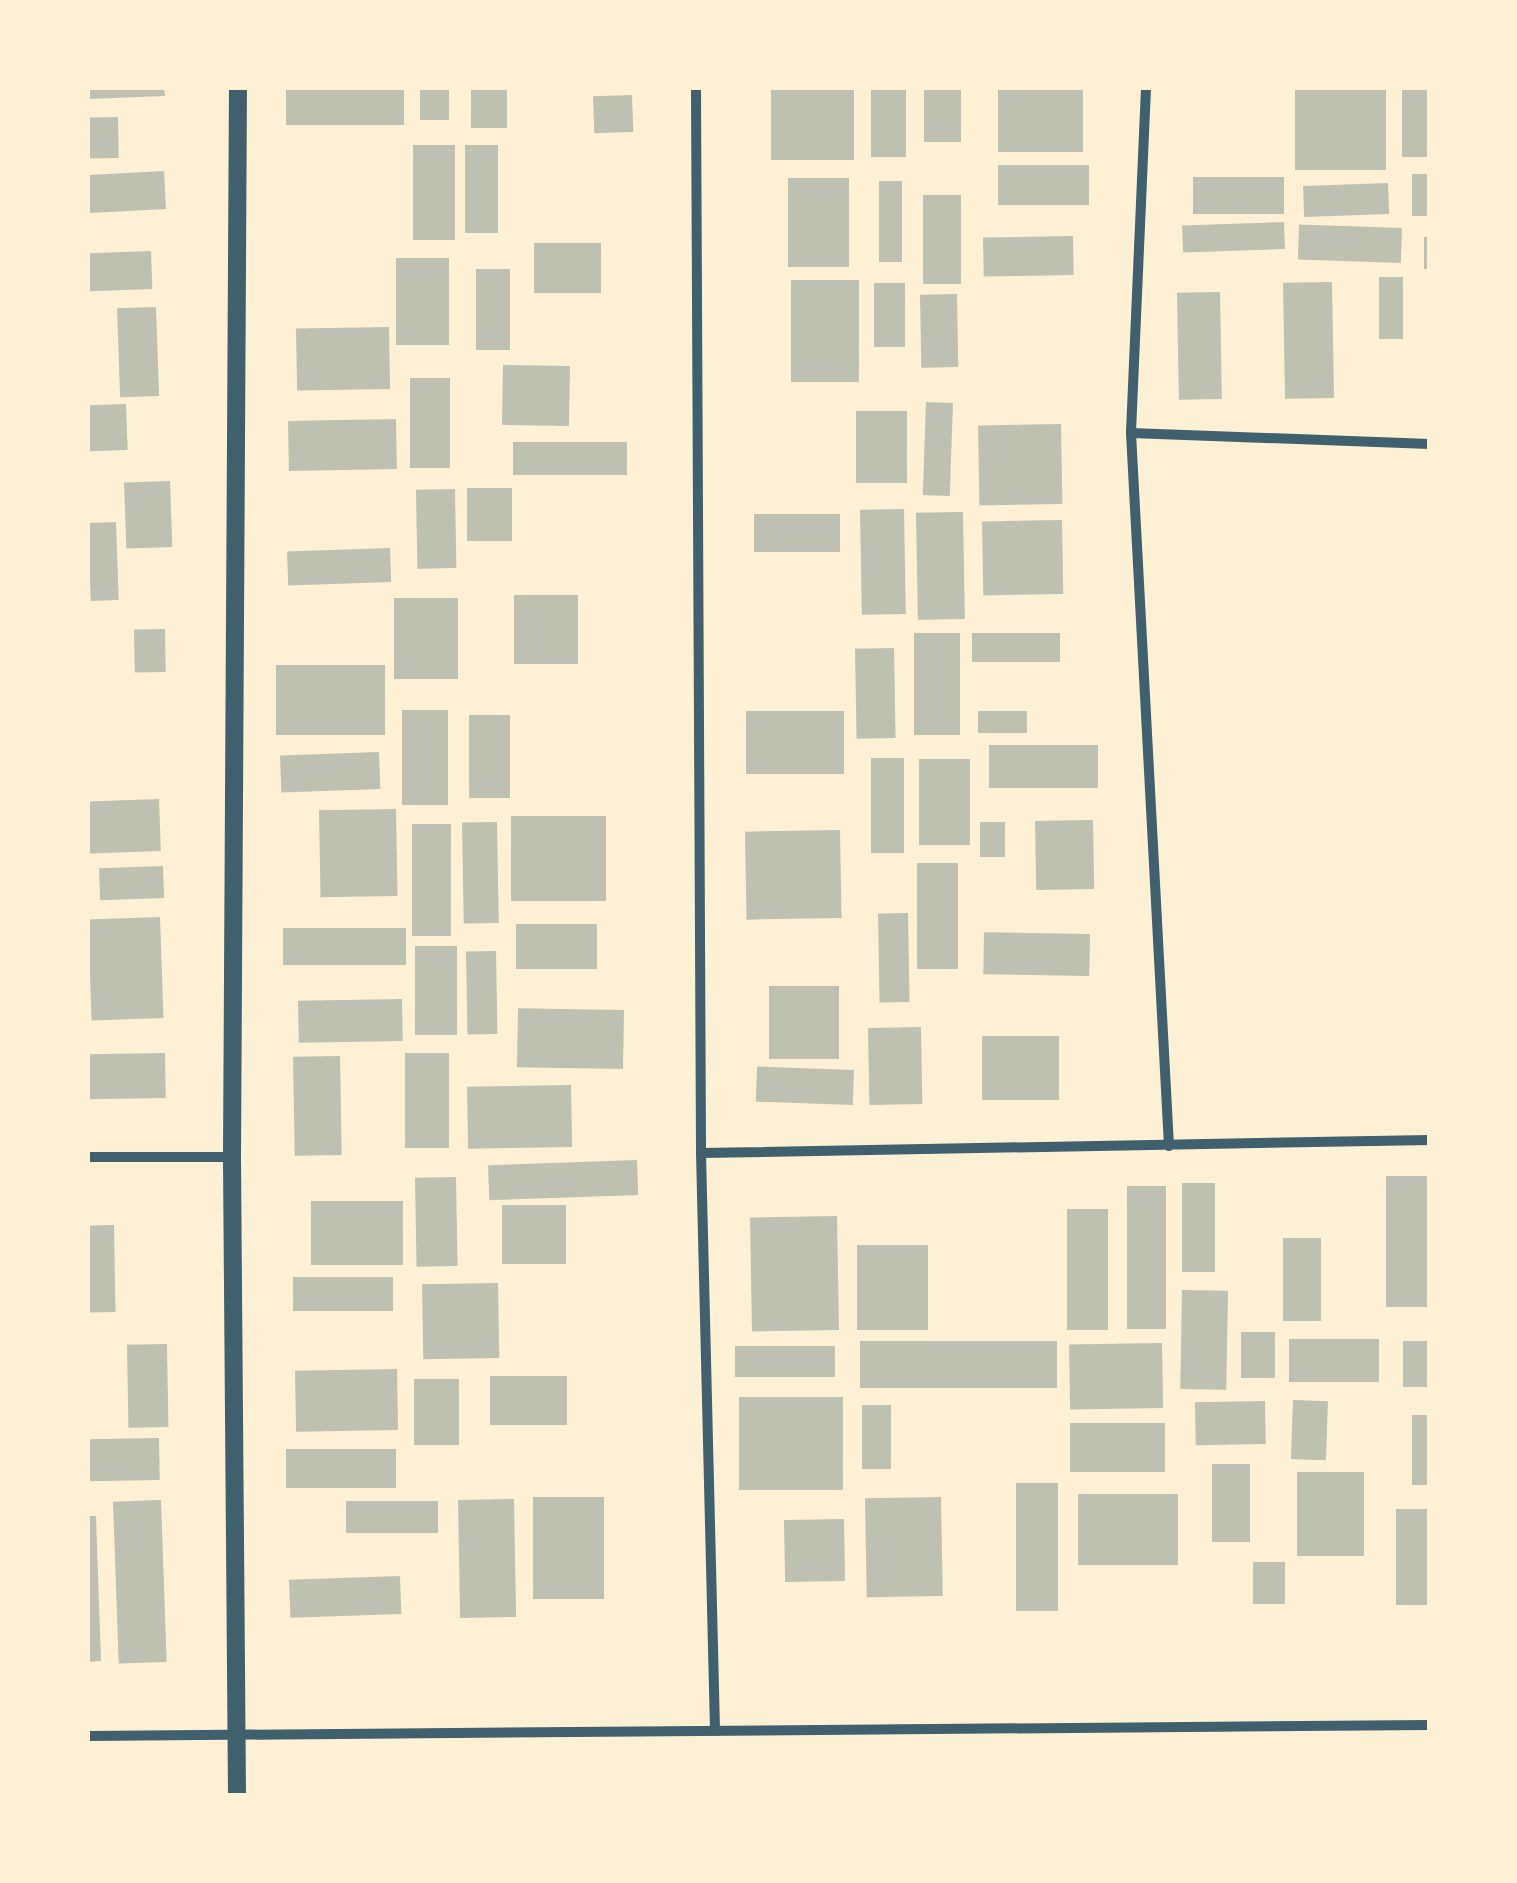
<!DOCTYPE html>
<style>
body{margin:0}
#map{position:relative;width:1517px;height:1883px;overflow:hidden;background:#fdf0d5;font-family:Commissioner,sans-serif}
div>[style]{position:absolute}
.building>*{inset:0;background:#bec0b2;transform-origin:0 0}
.minor>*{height:10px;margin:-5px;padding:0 5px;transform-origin:5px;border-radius:5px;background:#3f606c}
.tertiary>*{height:18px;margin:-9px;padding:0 9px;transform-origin:9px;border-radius:9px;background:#3f606c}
span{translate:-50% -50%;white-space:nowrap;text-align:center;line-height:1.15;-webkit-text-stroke:8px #fdf0d5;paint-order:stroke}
.frame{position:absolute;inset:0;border:90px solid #fdf0d5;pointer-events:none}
</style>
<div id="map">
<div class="building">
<i style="clip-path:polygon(88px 88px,164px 88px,165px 96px,88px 99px)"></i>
<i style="left:286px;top:88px;width:118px;height:37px"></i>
<i style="left:420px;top:88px;width:29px;height:32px"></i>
<i style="left:471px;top:88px;width:36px;height:40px"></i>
<i style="left:771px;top:88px;width:83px;height:72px"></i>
<i style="left:871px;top:88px;width:35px;height:69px"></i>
<i style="left:924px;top:88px;width:37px;height:54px"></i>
<i style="left:998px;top:88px;width:85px;height:64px"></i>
<i style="left:1295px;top:88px;width:91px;height:82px"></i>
<i style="left:1402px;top:88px;width:28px;height:69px"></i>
<i style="left:632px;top:95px;width:37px;height:39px;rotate:88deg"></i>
<i style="left:118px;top:117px;width:41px;height:30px;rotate:89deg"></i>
<i style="left:413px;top:145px;width:42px;height:95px"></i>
<i style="left:465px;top:145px;width:33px;height:88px"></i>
<i style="left:1089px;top:165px;width:40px;height:91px;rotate:90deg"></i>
<i style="left:164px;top:171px;width:38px;height:76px;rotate:87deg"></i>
<i style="left:1430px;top:174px;width:42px;height:18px;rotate:90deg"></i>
<i style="left:1284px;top:177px;width:37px;height:91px;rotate:90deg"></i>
<i style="left:849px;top:178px;width:89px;height:61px;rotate:90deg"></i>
<i style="left:879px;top:181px;width:23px;height:81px"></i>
<i style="left:1388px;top:183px;width:31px;height:85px;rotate:88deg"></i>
<i style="left:923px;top:195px;width:38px;height:89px"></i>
<i style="left:1284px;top:222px;width:27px;height:102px;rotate:88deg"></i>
<i style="left:1402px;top:228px;width:35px;height:103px;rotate:92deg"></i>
<i style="left:1073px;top:236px;width:39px;height:90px;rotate:89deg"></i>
<i style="left:1424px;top:237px;width:6px;height:32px"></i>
<i style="left:534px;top:243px;width:67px;height:50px"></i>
<i style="left:151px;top:251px;width:38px;height:63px;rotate:88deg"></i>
<i style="left:449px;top:258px;width:87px;height:53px;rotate:90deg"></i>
<i style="left:476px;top:269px;width:34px;height:81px"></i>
<i style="left:1379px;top:277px;width:24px;height:62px"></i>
<i style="left:791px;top:280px;width:68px;height:102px"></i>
<i style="left:1332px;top:282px;width:116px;height:49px;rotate:89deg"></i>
<i style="left:874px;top:283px;width:31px;height:64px"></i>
<i style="left:1220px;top:292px;width:107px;height:43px;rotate:89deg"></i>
<i style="left:957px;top:294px;width:73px;height:37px;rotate:89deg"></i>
<i style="left:156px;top:307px;width:89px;height:39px;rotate:88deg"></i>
<i style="left:389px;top:327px;width:62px;height:93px;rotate:89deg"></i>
<i style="left:570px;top:366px;width:60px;height:67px;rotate:91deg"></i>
<i style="left:410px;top:378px;width:40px;height:90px"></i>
<i style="left:926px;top:402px;width:27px;height:93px;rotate:2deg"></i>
<i style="left:126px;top:404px;width:46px;height:38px;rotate:88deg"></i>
<i style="left:856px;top:411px;width:51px;height:72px"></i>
<i style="left:396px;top:419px;width:50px;height:108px;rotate:89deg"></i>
<i style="left:1061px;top:424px;width:80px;height:83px;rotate:89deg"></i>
<i style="left:627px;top:442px;width:33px;height:114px;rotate:90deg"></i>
<i style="left:170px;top:481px;width:66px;height:46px;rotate:88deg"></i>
<i style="left:467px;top:488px;width:45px;height:53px"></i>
<i style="left:455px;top:489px;width:79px;height:39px;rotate:89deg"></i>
<i style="left:904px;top:509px;width:105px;height:44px;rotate:89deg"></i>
<i style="left:963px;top:512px;width:107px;height:47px;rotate:89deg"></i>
<i style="left:840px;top:514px;width:38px;height:86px;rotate:90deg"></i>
<i style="left:1062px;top:520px;width:74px;height:80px;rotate:89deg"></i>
<i style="left:116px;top:522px;width:78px;height:28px;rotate:88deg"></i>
<i style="left:390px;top:548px;width:34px;height:103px;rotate:88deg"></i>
<i style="left:578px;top:595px;width:69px;height:64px;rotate:90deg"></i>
<i style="left:394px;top:598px;width:64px;height:81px"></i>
<i style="left:165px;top:629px;width:43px;height:31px;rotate:89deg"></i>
<i style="left:960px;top:633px;width:102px;height:46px;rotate:90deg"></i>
<i style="left:1060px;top:633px;width:29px;height:88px;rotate:90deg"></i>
<i style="left:894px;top:648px;width:90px;height:39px;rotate:89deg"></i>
<i style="left:276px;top:665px;width:109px;height:70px"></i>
<i style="left:448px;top:710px;width:95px;height:46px;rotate:90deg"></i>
<i style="left:844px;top:711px;width:63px;height:98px;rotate:90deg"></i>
<i style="left:978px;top:711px;width:49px;height:22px"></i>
<i style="left:469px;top:715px;width:41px;height:83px"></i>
<i style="left:1098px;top:745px;width:43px;height:109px;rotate:90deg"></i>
<i style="left:379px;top:752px;width:37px;height:99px;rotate:88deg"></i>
<i style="left:871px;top:758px;width:33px;height:95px"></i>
<i style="left:970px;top:759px;width:86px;height:51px;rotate:90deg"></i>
<i style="left:159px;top:799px;width:52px;height:71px;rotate:88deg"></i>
<i style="left:396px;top:809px;width:87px;height:77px;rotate:89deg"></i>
<i style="left:606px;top:816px;width:85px;height:95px;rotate:90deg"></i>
<i style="left:1093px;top:820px;width:69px;height:58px;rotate:89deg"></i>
<i style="left:497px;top:822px;width:101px;height:35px;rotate:89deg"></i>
<i style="left:980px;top:822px;width:25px;height:35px"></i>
<i style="left:412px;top:824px;width:39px;height:112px"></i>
<i style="left:840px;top:830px;width:88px;height:95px;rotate:89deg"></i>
<i style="left:917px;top:863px;width:41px;height:106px"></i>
<i style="left:163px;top:866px;width:32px;height:64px;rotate:88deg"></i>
<i style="left:908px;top:913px;width:89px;height:30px;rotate:89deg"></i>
<i style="left:160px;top:917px;width:101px;height:72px;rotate:88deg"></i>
<i style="left:597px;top:924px;width:45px;height:81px;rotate:90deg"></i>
<i style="left:406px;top:928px;width:37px;height:123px;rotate:90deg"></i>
<i style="left:1090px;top:934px;width:42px;height:106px;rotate:91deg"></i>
<i style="left:415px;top:946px;width:42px;height:89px"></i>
<i style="left:496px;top:951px;width:83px;height:30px;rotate:89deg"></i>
<i style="left:839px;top:986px;width:73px;height:70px;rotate:90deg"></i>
<i style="left:402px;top:999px;width:42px;height:104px;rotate:89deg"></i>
<i style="left:624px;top:1010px;width:59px;height:106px;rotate:91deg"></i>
<i style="left:921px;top:1027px;width:77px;height:53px;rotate:89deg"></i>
<i style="left:982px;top:1036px;width:77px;height:64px"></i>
<i style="left:165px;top:1053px;width:45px;height:77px;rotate:89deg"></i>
<i style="left:405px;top:1053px;width:44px;height:95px"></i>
<i style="left:340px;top:1056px;width:99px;height:47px;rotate:89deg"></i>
<i style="left:854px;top:1070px;width:35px;height:97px;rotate:92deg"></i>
<i style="left:571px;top:1085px;width:62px;height:104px;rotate:89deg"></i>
<i style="left:637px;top:1160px;width:35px;height:149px;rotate:88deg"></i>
<i style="left:1430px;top:1176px;width:131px;height:44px;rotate:90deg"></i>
<i style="left:456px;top:1177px;width:89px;height:41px;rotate:89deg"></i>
<i style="left:1182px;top:1183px;width:33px;height:89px"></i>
<i style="left:1166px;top:1186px;width:143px;height:39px;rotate:90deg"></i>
<i style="left:403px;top:1201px;width:64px;height:92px;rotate:90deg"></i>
<i style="left:502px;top:1205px;width:64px;height:59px"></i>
<i style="left:1067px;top:1209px;width:41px;height:121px"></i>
<i style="left:837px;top:1216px;width:114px;height:87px;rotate:89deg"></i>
<i style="left:114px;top:1225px;width:87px;height:26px;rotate:89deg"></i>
<i style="left:1283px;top:1238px;width:38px;height:83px"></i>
<i style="left:928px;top:1245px;width:85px;height:71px;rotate:90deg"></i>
<i style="left:393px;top:1277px;width:34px;height:100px;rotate:90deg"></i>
<i style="left:498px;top:1283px;width:75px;height:76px;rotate:89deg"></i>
<i style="left:1182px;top:1290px;width:46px;height:99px;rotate:1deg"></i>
<i style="left:1241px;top:1332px;width:34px;height:46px"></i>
<i style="left:1379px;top:1339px;width:43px;height:90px;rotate:90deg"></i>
<i style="left:1057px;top:1341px;width:47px;height:197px;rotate:90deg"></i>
<i style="left:1403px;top:1341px;width:27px;height:46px"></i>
<i style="left:1162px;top:1343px;width:65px;height:93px;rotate:89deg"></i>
<i style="left:167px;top:1344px;width:83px;height:40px;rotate:89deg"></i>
<i style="left:735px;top:1346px;width:100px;height:31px"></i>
<i style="left:397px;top:1369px;width:61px;height:102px;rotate:89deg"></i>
<i style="left:567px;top:1376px;width:49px;height:77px;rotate:90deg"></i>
<i style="left:459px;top:1379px;width:66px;height:45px;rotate:90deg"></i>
<i style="left:843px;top:1397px;width:93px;height:104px;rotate:90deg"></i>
<i style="left:1293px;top:1400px;width:35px;height:59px;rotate:2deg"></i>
<i style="left:1265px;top:1401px;width:43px;height:70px;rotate:89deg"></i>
<i style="left:862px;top:1405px;width:29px;height:64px"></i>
<i style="left:1412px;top:1415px;width:18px;height:70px"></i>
<i style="left:1165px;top:1423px;width:49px;height:95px;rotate:90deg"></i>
<i style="left:159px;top:1438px;width:42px;height:71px;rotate:89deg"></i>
<i style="left:396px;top:1449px;width:39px;height:110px;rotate:90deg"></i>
<i style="left:1212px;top:1464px;width:38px;height:78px"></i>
<i style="left:1364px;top:1472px;width:84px;height:67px;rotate:90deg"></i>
<i style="left:1058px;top:1483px;width:128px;height:42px;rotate:90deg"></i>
<i style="left:1178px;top:1494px;width:71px;height:100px;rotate:90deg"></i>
<i style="left:604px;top:1497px;width:102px;height:71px;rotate:90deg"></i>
<i style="left:941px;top:1497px;width:99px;height:76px;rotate:89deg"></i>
<i style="left:514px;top:1499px;width:118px;height:56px;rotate:89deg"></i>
<i style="left:161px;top:1500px;width:162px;height:48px;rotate:88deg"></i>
<i style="left:438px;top:1501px;width:32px;height:92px;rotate:90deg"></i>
<i style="left:1396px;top:1509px;width:34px;height:96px"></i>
<i style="clip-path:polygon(88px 1516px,96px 1516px,101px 1661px,88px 1662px)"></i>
<i style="left:844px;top:1519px;width:62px;height:60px;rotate:89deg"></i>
<i style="left:1285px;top:1562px;width:42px;height:32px;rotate:90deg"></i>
<i style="left:400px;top:1576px;width:38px;height:111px;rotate:88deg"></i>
</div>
<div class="minor">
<i style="left:696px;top:88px;width:1065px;rotate:89.73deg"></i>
<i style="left:701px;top:1153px;width:578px;rotate:88.61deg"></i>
<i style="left:1146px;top:88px;width:345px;rotate:92.5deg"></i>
<i style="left:1131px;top:433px;width:714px;rotate:86.95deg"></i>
<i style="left:1131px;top:433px;width:299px;rotate:2.1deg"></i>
<i style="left:701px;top:1153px;width:729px;rotate:-1.02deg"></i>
<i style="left:88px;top:1157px;width:144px"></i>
<i style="left:88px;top:1736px;width:1342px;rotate:-0.47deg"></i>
</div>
<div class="tertiary">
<i style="left:237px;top:1796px;width:639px;rotate:-90.45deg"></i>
<i style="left:232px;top:1157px;width:1069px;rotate:-89.68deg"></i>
</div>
<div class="frame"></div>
</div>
